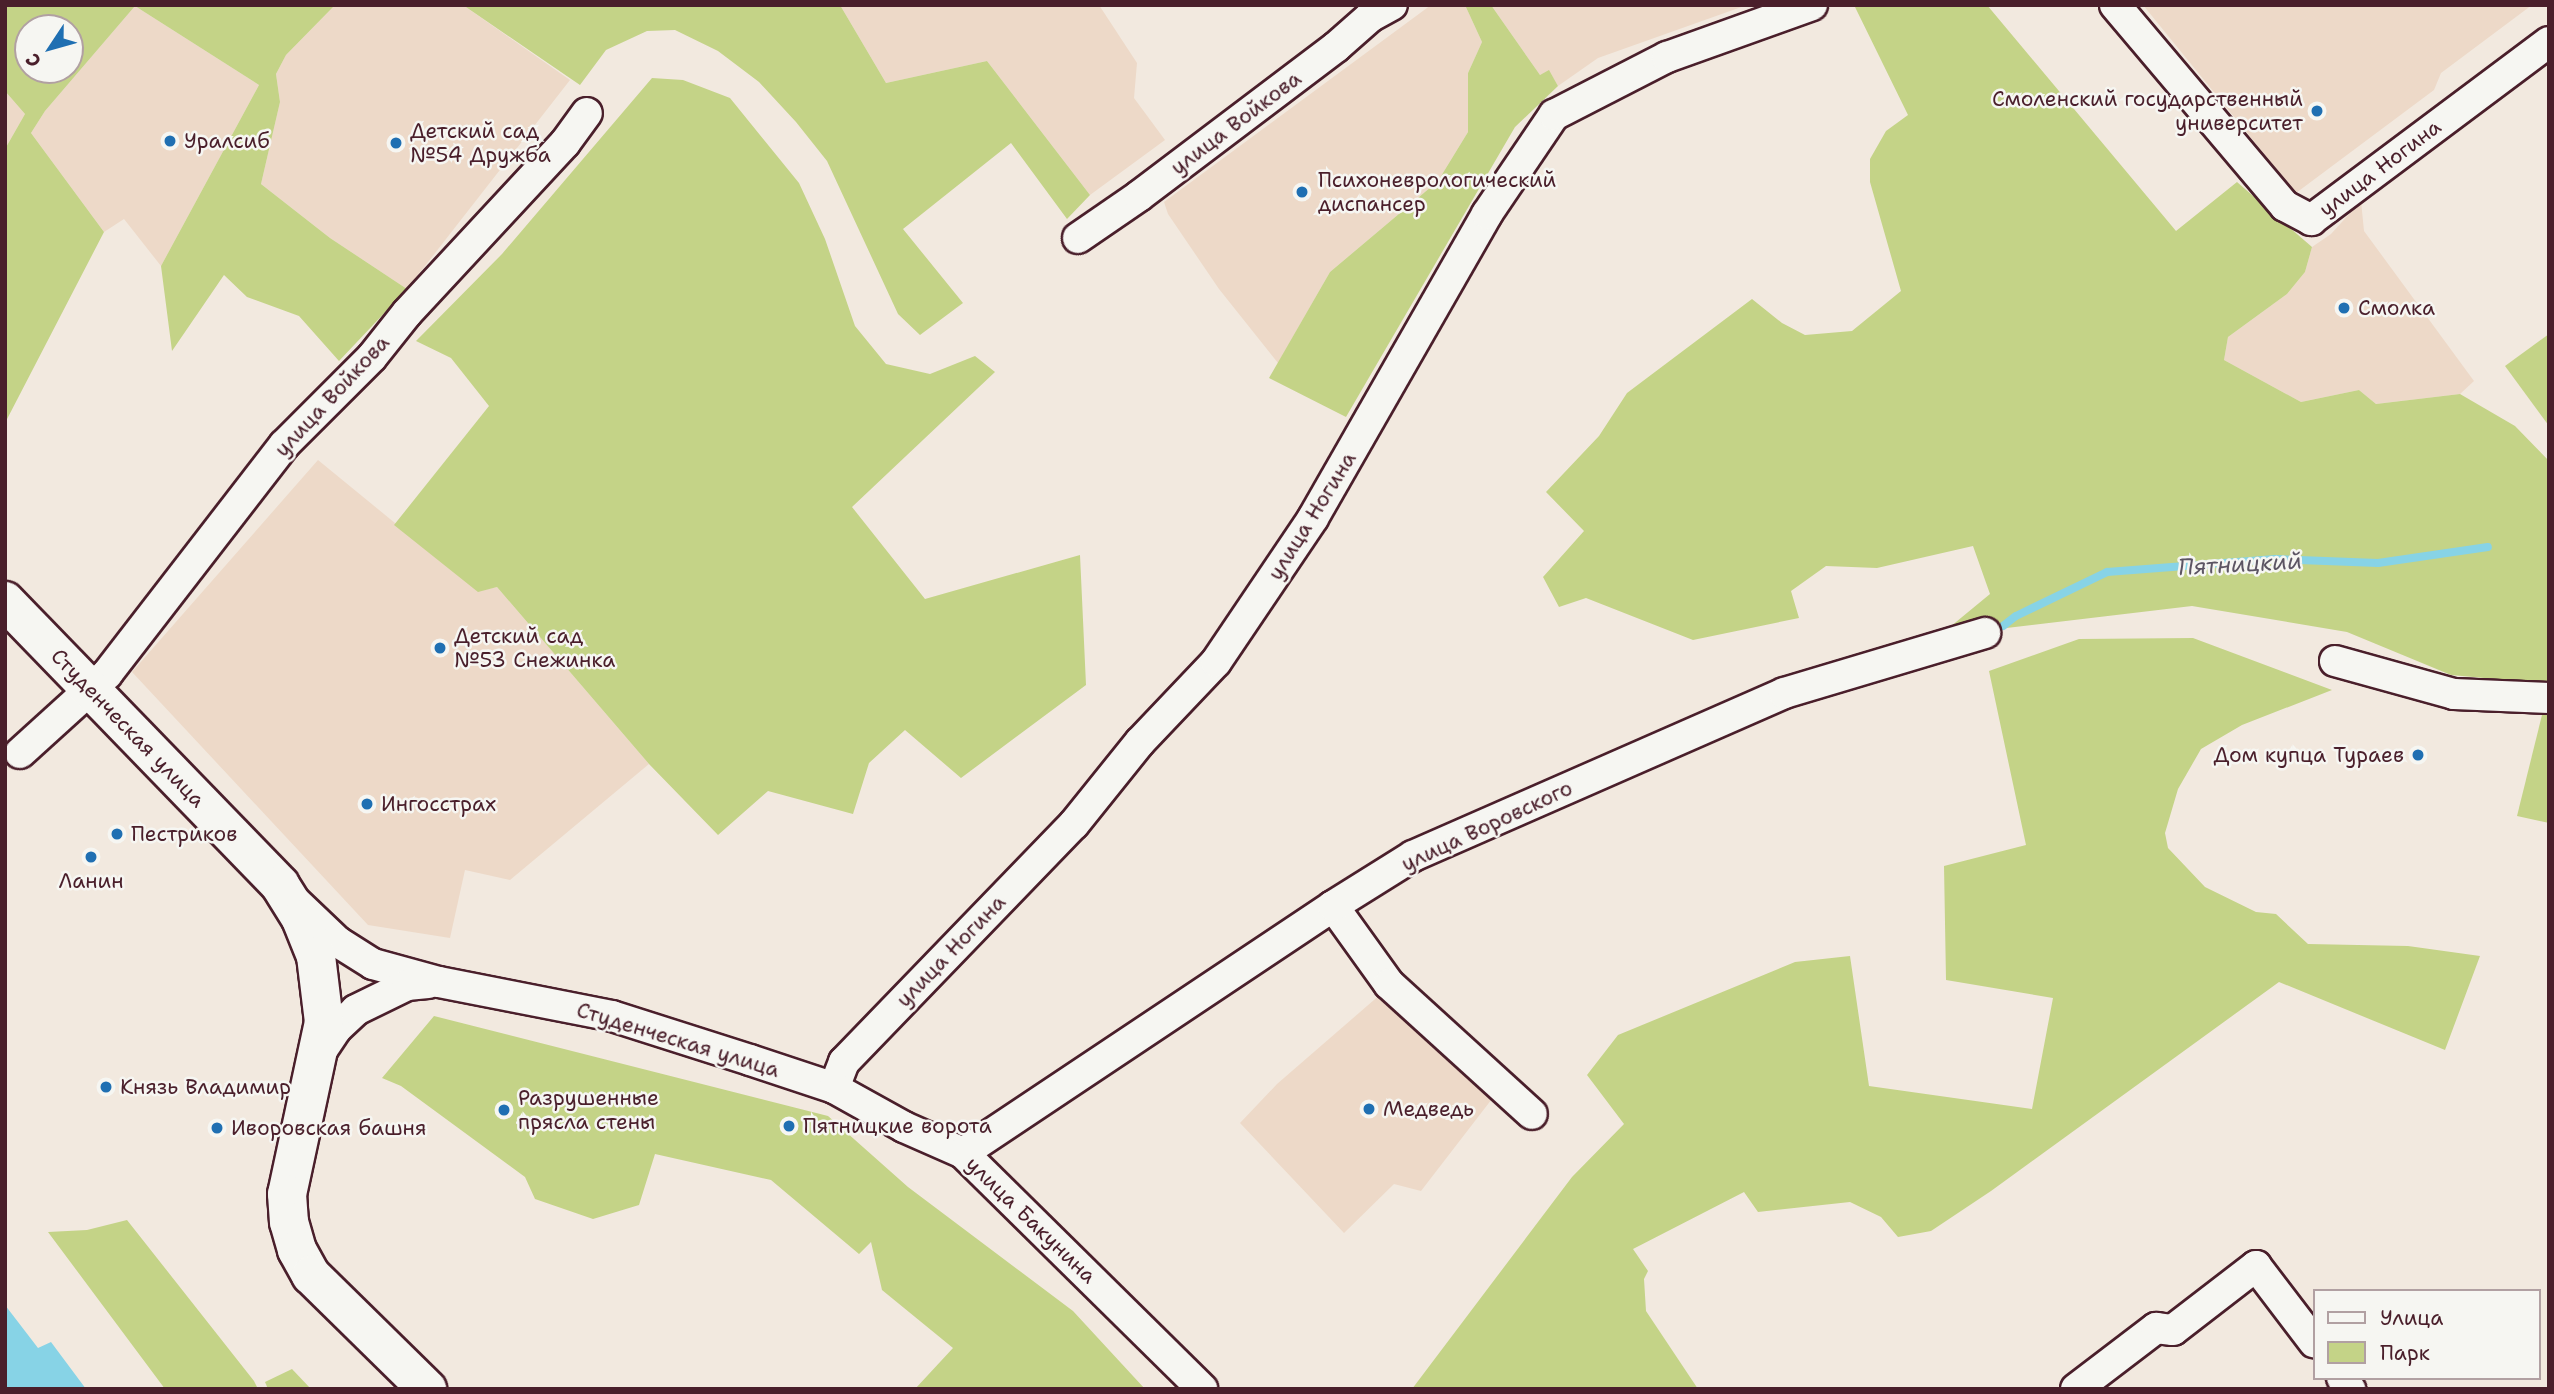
<!DOCTYPE html>
<meta charset="utf-8">
<style>
body{margin:0}
#map{position:relative;width:2554px;height:1394px;overflow:hidden;background:#f2e9df;font-family:"Shantell Sans",sans-serif}
div>[style]{position:absolute}
.built>*{inset:0;background:#edd9c8}
.green>*{inset:0;background:#c4d387}
.water>*{inset:0;background:#87d3e6}
.stream>*{height:8px;margin:-4px;padding:0 4px;transform-origin:4px;border-radius:4px;background:#87d3e6}
.roads{filter:drop-shadow(2px 0 #4a1f2b) drop-shadow(-2px 0 #4a1f2b) drop-shadow(0 2px #4a1f2b) drop-shadow(0 -2px #4a1f2b)}
.minor>*{height:30px;margin:-15px;padding:0 15px;transform-origin:15px;border-radius:15px;background:#f6f6f2}
.major>*{height:38px;margin:-19px;padding:0 19px;transform-origin:19px;border-radius:19px;background:#f6f6f2}
.dots>*{width:19px;height:19px;translate:-50% -50%;box-sizing:border-box;border:4px solid #f6f6f2;border-radius:50%}
span{translate:-50% -50%;white-space:nowrap;text-align:center;line-height:1.15;-webkit-text-stroke:5px #f6f6f2;paint-order:stroke}
.poi-label{font-size:21px;color:#4a1f2b}
.right{translate:-100% -50%;text-align:right}
.left{translate:0 -50%;text-align:left}
.street-label{font-size:21px;color:#4a1f2b}
.water-label{font-size:23px;color:#5c5563;font-style:italic}
.frame{position:absolute;inset:0;border:7px solid #4a1f2b;pointer-events:none}
.legend{position:absolute;left:2313px;top:1289px;width:228px;height:91px;box-sizing:border-box;background:#f6f6f2;border:2px solid #b1a0a2;margin:0;padding:9px 12px;list-style:none;font-size:21px;color:#4a1f2b}
.legend li{display:flex;align-items:center;gap:14px;height:35px}
.legend b{width:35px;border:2px solid #b1a0a2}
.north{position:absolute;left:14px;top:14px;width:70px;height:70px;box-sizing:border-box;background:#f6f6f2;border:2px solid #b1a0a2;border-radius:50%;rotate:234deg;font-size:19px;font-weight:700;line-height:28px;text-align:center;color:#4a1f2b}
.north::after{content:'';display:block;margin:auto;width:24px;height:32px;background:#1f6fb2;clip-path:polygon(50% 0,100% 100%,50% 72%,0 100%)}
</style>
<div id="map">
<div class="built">
<i style="clip-path:polygon(335px 5px,463px 5px,570px 80px,407px 289px,330px 238px,261px 184px,280px 102px,276px 74px,286px 55px)"></i>
<i style="clip-path:polygon(840px 5px,1099px 5px,1137px 63px,1134px 98px,1165px 140px,1090px 195px,987px 61px,886px 83px)"></i>
<i style="clip-path:polygon(1431px 5px,1465px 5px,1482px 42px,1468px 73px,1468px 132px,1438px 181px,1330px 272px,1278px 363px,1219px 289px,1168px 214px,1164px 202px)"></i>
<i style="clip-path:polygon(1491px 5px,1747px 5px,1598px 58px,1558px 86px,1549px 71px,1540px 75px)"></i>
<i style="clip-path:polygon(2143px 5px,2532px 5px,2441px 73px,2434px 90px,2296px 193px)"></i>
<i style="clip-path:polygon(135px 6px,259px 85px,161px 266px,124px 219px,104px 232px,31px 133px,45px 111px)"></i>
<i style="clip-path:polygon(5px 91px,25px 114px,5px 149px)"></i>
<i style="clip-path:polygon(2361px 201px,2364px 231px,2474px 381px,2460px 394px,2376px 404px,2359px 390px,2301px 402px,2224px 360px,2228px 337px,2287px 294px,2305px 272px,2312px 247px,2331px 234px)"></i>
<i style="clip-path:polygon(318px 460px,478px 591px,497px 587px,649px 764px,510px 880px,465px 870px,450px 938px,368px 925px,132px 672px)"></i>
<i style="clip-path:polygon(1382px 993px,1495px 1095px,1421px 1191px,1394px 1184px,1344px 1233px,1240px 1123px,1277px 1084px)"></i>
</div>
<div class="green">
<i style="clip-path:polygon(evenodd,5px 5px,335px 5px,286px 55px,276px 74px,280px 102px,261px 184px,330px 238px,407px 289px,339px 361px,299px 316px,247px 297px,224px 275px,172px 351px,161px 266px,259px 85px,135px 6px,45px 111px,31px 133px,104px 232px,5px 423px,5px 149px,25px 114px,5px 91px,5px 5px,28px 28px,70px 28px,70px 70px,28px 70px,28px 28px)"></i>
<i style="clip-path:polygon(463px 5px,840px 5px,886px 83px,987px 61px,1090px 195px,1067px 219px,1011px 143px,903px 229px,963px 303px,920px 335px,898px 314px,827px 161px,796px 122px,759px 82px,718px 51px,675px 30px,647px 31px,606px 50px,580px 85px)"></i>
<i style="clip-path:polygon(1465px 5px,1491px 5px,1540px 75px,1549px 70px,1558px 86px,1515px 127px,1346px 417px,1269px 378px,1330px 272px,1438px 181px,1468px 132px,1468px 73px,1482px 42px)"></i>
<i style="clip-path:polygon(1860px 5px,1987px 5px,2176px 231px,2237px 182px,2312px 247px,2305px 272px,2287px 294px,2228px 337px,2224px 360px,2301px 402px,2359px 390px,2376px 404px,2460px 394px,2515px 426px,2549px 461px,2549px 684px,2451px 675px,2347px 632px,2192px 606px,1939px 636px,1990px 594px,1973px 546px,1877px 568px,1826px 566px,1791px 591px,1799px 618px,1693px 640px,1586px 598px,1559px 607px,1543px 577px,1584px 531px,1546px 492px,1599px 436px,1627px 393px,1752px 299px,1782px 323px,1805px 335px,1852px 331px,1901px 291px,1870px 182px,1870px 159px,1886px 131px,1908px 115px,1855px 7px)"></i>
<i style="clip-path:polygon(652px 78px,683px 80px,730px 98px,799px 183px,825px 239px,855px 326px,886px 364px,930px 374px,975px 356px,995px 372px,852px 507px,925px 599px,1080px 555px,1086px 685px,961px 778px,905px 730px,869px 763px,853px 814px,768px 791px,718px 835px,649px 764px,497px 587px,478px 592px,394px 525px,489px 406px,451px 358px,416px 341px,502px 254px)"></i>
<i style="clip-path:polygon(2549px 334px,2549px 426px,2505px 366px)"></i>
<i style="clip-path:polygon(2193px 638px,2332px 690px,2242px 725px,2201px 749px,2178px 789px,2165px 833px,2168px 848px,2205px 887px,2256px 912px,2276px 914px,2308px 944px,2408px 946px,2480px 956px,2445px 1050px,2279px 982px,1991px 1191px,1931px 1231px,1898px 1237px,1881px 1217px,1850px 1202px,1758px 1212px,1744px 1192px,1633px 1249px,1648px 1271px,1644px 1279px,1646px 1311px,1698px 1389px,1412px 1389px,1572px 1177px,1624px 1124px,1587px 1075px,1618px 1035px,1795px 962px,1850px 956px,1869px 1086px,2032px 1109px,2053px 998px,1946px 980px,1944px 866px,2026px 845px,1989px 671px,2079px 639px)"></i>
<i style="clip-path:polygon(2542px 715px,2549px 715px,2549px 823px,2517px 816px)"></i>
<i style="clip-path:polygon(434px 1016px,828px 1116px,908px 1187px,1073px 1311px,1145px 1389px,915px 1389px,953px 1348px,882px 1290px,871px 1242px,859px 1254px,771px 1180px,655px 1154px,639px 1205px,593px 1219px,535px 1199px,525px 1177px,401px 1086px,382px 1078px)"></i>
<i style="clip-path:polygon(127px 1220px,254px 1381px,258px 1389px,165px 1389px,48px 1232px,87px 1230px)"></i>
<i style="clip-path:polygon(292px 1369px,311px 1389px,268px 1389px,265px 1382px)"></i>
</div>
<div class="water">
<i style="clip-path:polygon(5px 1305px,38px 1348px,51px 1342px,86px 1389px,5px 1389px)"></i>
</div>
<div class="stream">
<i style="left:2003px;top:626px;width:16px;rotate:-38deg"></i>
<i style="left:2016px;top:616px;width:101px;rotate:-25.8deg"></i>
<i style="left:2107px;top:572px;width:169px;rotate:-4.4deg"></i>
<i style="left:2276px;top:559px;width:102px;rotate:2.2deg"></i>
<i style="left:2378px;top:563px;width:111px;rotate:-8.3deg"></i>
</div>
<div class="roads">
<div class="minor">
<i style="left:2115px;top:5px;width:263px;rotate:49.8deg"></i>
<i style="left:2285px;top:206px;width:30px;rotate:28deg"></i>
<i style="left:2311px;top:220px;width:297px;rotate:-36.8deg"></i>
<i style="left:1078px;top:238px;width:74px;rotate:-34.5deg"></i>
<i style="left:1139px;top:196px;width:247px;rotate:-37.1deg"></i>
<i style="left:1336px;top:47px;width:45px;rotate:-41.4deg"></i>
<i style="left:1370px;top:17px;width:25px;rotate:-29deg"></i>
<i style="left:2335px;top:661px;width:123px;rotate:15.5deg"></i>
<i style="left:2454px;top:694px;width:95px;rotate:2.4deg"></i>
<i style="left:20px;top:753px;width:118px;rotate:-42.2deg"></i>
<i style="left:107px;top:674px;width:289px;rotate:-52.3deg"></i>
<i style="left:284px;top:445px;width:124px;rotate:-45deg"></i>
<i style="left:372px;top:357px;width:56px;rotate:-51.5deg"></i>
<i style="left:407px;top:313px;width:232px;rotate:-47.1deg"></i>
<i style="left:565px;top:143px;width:37px;rotate:-54deg"></i>
<i style="left:297px;top:903px;width:57px;rotate:43.6deg"></i>
<i style="left:338px;top:942px;width:41px;rotate:32.2deg"></i>
<i style="left:373px;top:964px;width:68px;rotate:15.3deg"></i>
<i style="left:439px;top:982px;width:176px;rotate:11.1deg"></i>
<i style="left:612px;top:1016px;width:145px;rotate:17.7deg"></i>
<i style="left:750px;top:1060px;width:89px;rotate:18.4deg"></i>
<i style="left:834px;top:1088px;width:80px;rotate:29.1deg"></i>
<i style="left:904px;top:1127px;width:64px;rotate:23.8deg"></i>
<i style="left:963px;top:1153px;width:336px;rotate:44.6deg"></i>
<i style="left:1333px;top:906px;width:96px;rotate:54.3deg"></i>
<i style="left:1389px;top:984px;width:193px;rotate:42.3deg"></i>
<i style="left:320px;top:1053px;width:30px;rotate:-56deg"></i>
<i style="left:337px;top:1028px;width:26px;rotate:-43deg"></i>
<i style="left:356px;top:1010px;width:57px;rotate:-26.1deg"></i>
<i style="left:407px;top:985px;width:21px;rotate:-5deg"></i>
<i style="left:834px;top:1088px;width:28px;rotate:-69deg"></i>
<i style="left:844px;top:1062px;width:331px;rotate:-46deg"></i>
<i style="left:1074px;top:824px;width:105px;rotate:-51.2deg"></i>
<i style="left:1140px;top:742px;width:110px;rotate:-46.5deg"></i>
<i style="left:1216px;top:662px;width:174px;rotate:-56deg"></i>
<i style="left:1313px;top:518px;width:350px;rotate:-60.2deg"></i>
<i style="left:1487px;top:214px;width:120px;rotate:-55.9deg"></i>
<i style="left:1554px;top:115px;width:127px;rotate:-27.2deg"></i>
<i style="left:1667px;top:57px;width:154px;rotate:-19.7deg"></i>
<i style="left:963px;top:1153px;width:445px;rotate:-33.7deg"></i>
<i style="left:1333px;top:906px;width:94px;rotate:-32deg"></i>
<i style="left:1413px;top:856px;width:405px;rotate:-23.7deg"></i>
<i style="left:1784px;top:693px;width:210px;rotate:-16.6deg"></i>
<i style="left:2342px;top:1378px;width:14px;rotate:54deg"></i>
<i style="left:2076px;top:1389px;width:101px;rotate:-37.3deg"></i>
<i style="left:2156px;top:1328px;width:17px;rotate:7deg"></i>
<i style="left:2173px;top:1330px;width:105px;rotate:-37.6deg"></i>
<i style="left:2256px;top:1266px;width:96px;rotate:52.7deg"></i>
</div>
<div class="major">
<i style="left:5px;top:601px;width:395px;rotate:45.9deg"></i>
<i style="left:280px;top:885px;width:40px;rotate:58deg"></i>
<i style="left:301px;top:919px;width:40px;rotate:68deg"></i>
<i style="left:316px;top:956px;width:66px;rotate:83.1deg"></i>
<i style="left:324px;top:1022px;width:176px;rotate:102.1deg"></i>
<i style="left:287px;top:1194px;width:28px;rotate:86deg"></i>
<i style="left:289px;top:1222px;width:29px;rotate:74deg"></i>
<i style="left:297px;top:1250px;width:29px;rotate:61deg"></i>
<i style="left:311px;top:1275px;width:163px;rotate:44.5deg"></i>
</div>
</div>
<div class="dots">
<i style="left:2317px;top:111px;background:#1f6fb2"></i>
<i style="left:170px;top:141px;background:#1f6fb2"></i>
<i style="left:396px;top:143px;background:#1f6fb2"></i>
<i style="left:1302px;top:192px;background:#1f6fb2"></i>
<i style="left:2344px;top:308px;background:#1f6fb2"></i>
<i style="left:440px;top:648px;background:#1f6fb2"></i>
<i style="left:2418px;top:755px;background:#1f6fb2"></i>
<i style="left:367px;top:804px;background:#1f6fb2"></i>
<i style="left:117px;top:834px;background:#1f6fb2"></i>
<i style="left:91px;top:857px;background:#1f6fb2"></i>
<i style="left:106px;top:1087px;background:#1f6fb2"></i>
<i style="left:1369px;top:1109px;background:#1f6fb2"></i>
<i style="left:504px;top:1110px;background:#1f6fb2"></i>
<i style="left:789px;top:1126px;background:#1f6fb2"></i>
<i style="left:217px;top:1128px;background:#1f6fb2"></i>
</div>
<div class="poi-label">
<span class="right" style="left:2303px;top:111px">Смоленский государственный<br>университет</span>
<span class="left" style="left:410px;top:143px">Детский сад<br>№54 Дружба</span>
<span class="left" style="left:184px;top:141px">Уралсиб</span>
<span class="left" style="left:1318px;top:192px">Психоневрологический<br>диспансер</span>
<span class="left" style="left:2358px;top:308px">Смолка</span>
<span class="left" style="left:454px;top:648px">Детский сад<br>№53 Снежинка</span>
<span class="right" style="left:2404px;top:755px">Дом купца Тураев</span>
<span class="left" style="left:381px;top:804px">Ингосстрах</span>
<span class="left" style="left:131px;top:834px">Пестриков</span>
<span style="left:91px;top:881px">Ланин</span>
<span class="left" style="left:120px;top:1087px">Князь Владимир</span>
<span class="left" style="left:518px;top:1110px">Разрушенные<br>прясла стены</span>
<span class="left" style="left:1383px;top:1109px">Медведь</span>
<span class="left" style="left:803px;top:1126px">Пятницкие ворота</span>
<span class="left" style="left:231px;top:1128px">Иворовская башня</span>
</div>
<div class="street-label">
<span style="left:1236px;top:123px;rotate:-37deg">улица Войкова</span>
<span style="left:2380px;top:168px;rotate:-37deg">улица Ногина</span>
<span style="left:332px;top:396px;rotate:-47deg">улица Войкова</span>
<span style="left:1312px;top:516px;rotate:-58deg">улица Ногина</span>
<span style="left:128px;top:728px;rotate:46deg">Студенческая улица</span>
<span style="left:1487px;top:826px;rotate:-25deg">улица Воровского</span>
<span style="left:951px;top:951px;rotate:-46deg">улица Ногина</span>
<span style="left:678px;top:1040px;rotate:17deg">Студенческая улица</span>
<span style="left:1031px;top:1220px;rotate:44deg">улица Бакунина</span>
</div>
<div class="water-label">
<span style="left:2240px;top:564px;rotate:-3deg">Пятницкий</span>
</div>
<div class="frame"></div>
<ul class="legend">
<li><b style="height:9px;background:#f6f6f2"></b>Улица</li>
<li><b style="height:19px;background:#c4d387"></b>Парк</li>
</ul>
<div class="north">С</div>
</div>
